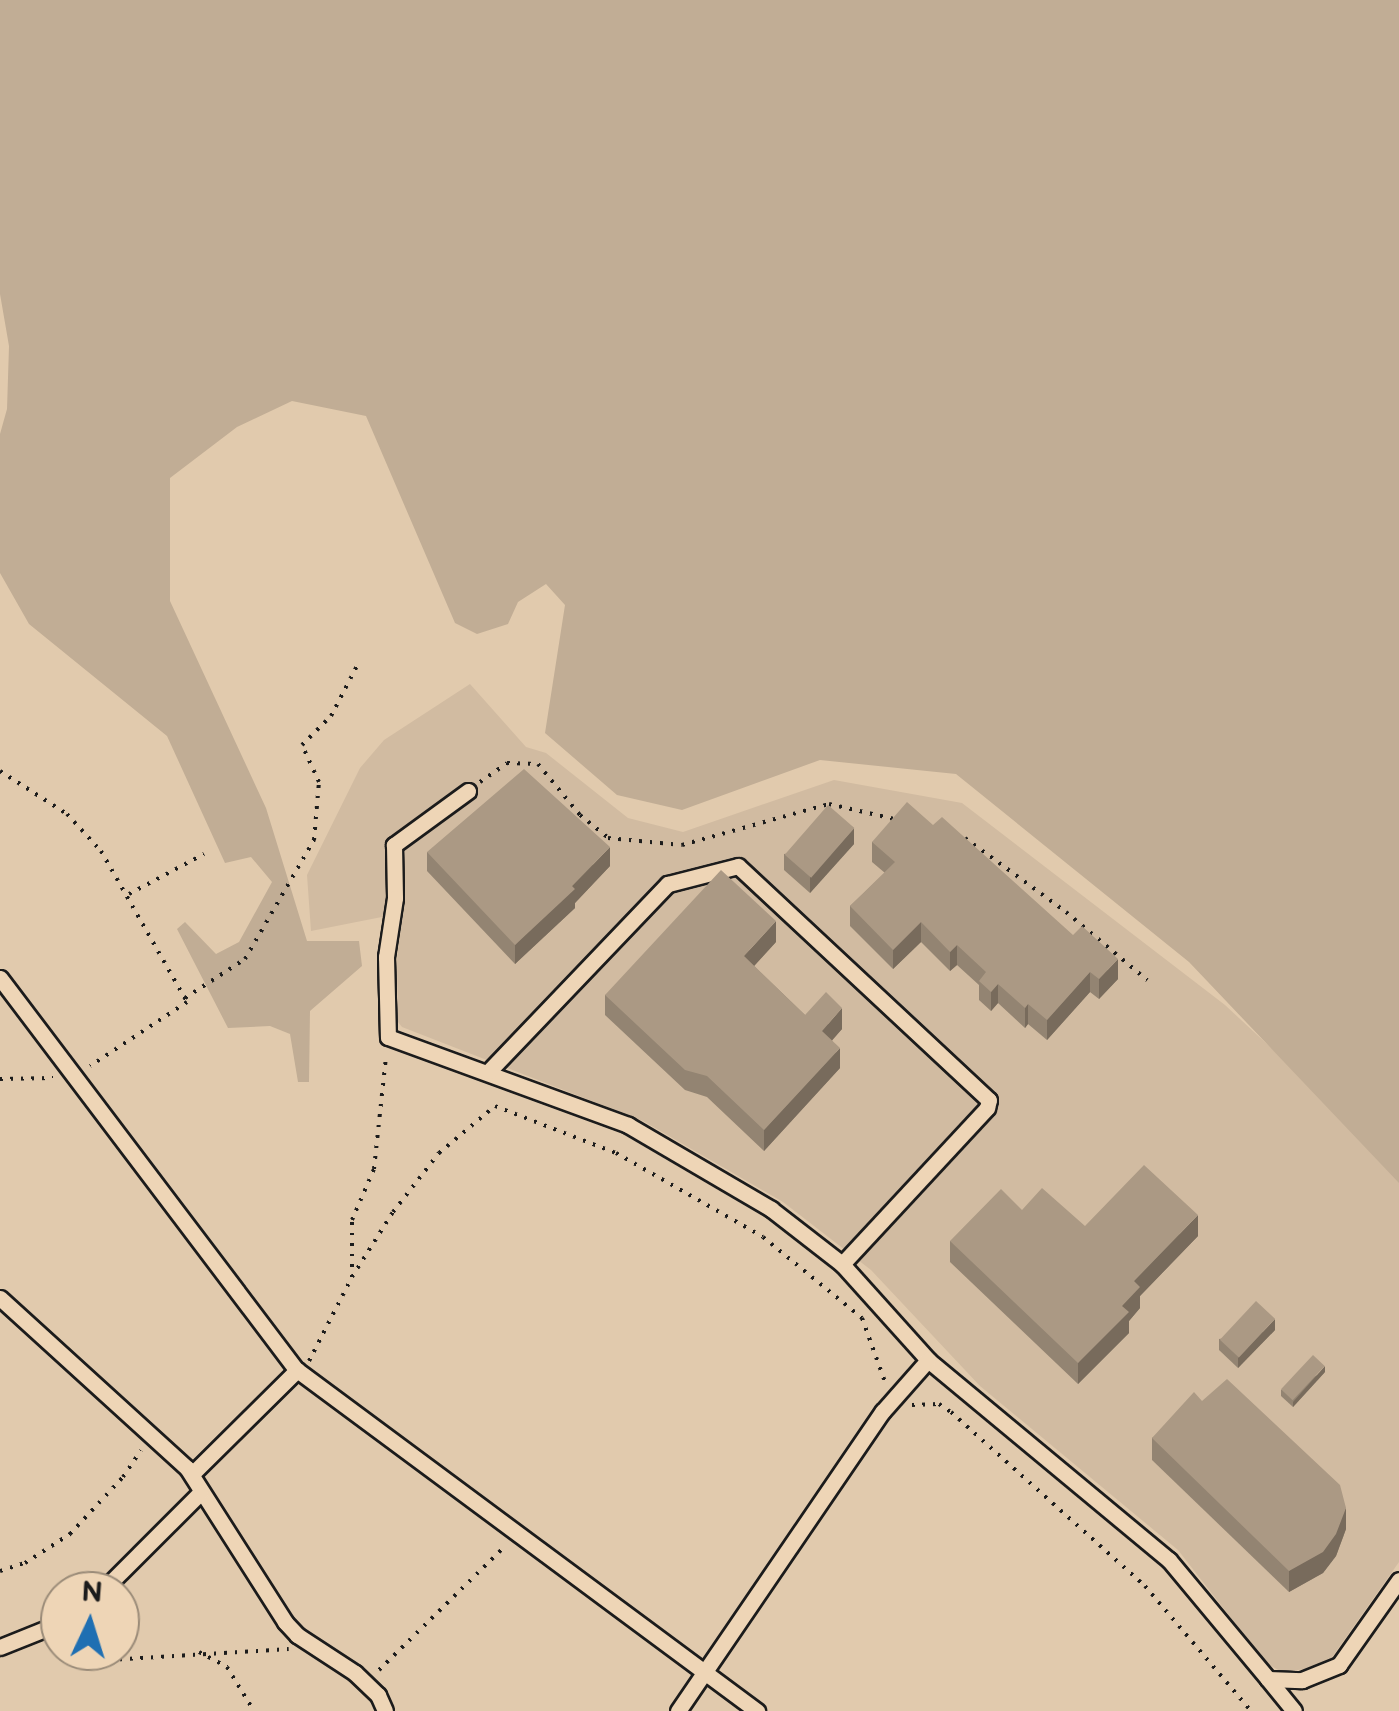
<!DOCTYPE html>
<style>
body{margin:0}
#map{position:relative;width:1399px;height:1711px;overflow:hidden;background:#e1caad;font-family:"Balsamiq Sans",sans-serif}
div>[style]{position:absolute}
.built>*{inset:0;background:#d1bba1}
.green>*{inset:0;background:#c1ad95}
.path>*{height:4px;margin-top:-2px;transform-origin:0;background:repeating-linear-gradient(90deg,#1c1c1c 0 2.5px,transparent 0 10.5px)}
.roads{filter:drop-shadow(2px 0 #1c1c1c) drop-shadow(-2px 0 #1c1c1c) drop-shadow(0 2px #1c1c1c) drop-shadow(0 -2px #1c1c1c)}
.minor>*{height:15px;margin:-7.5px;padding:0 7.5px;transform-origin:7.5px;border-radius:7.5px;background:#eed5b6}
.wall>*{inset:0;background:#938472}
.shaded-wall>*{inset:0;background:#786b5c}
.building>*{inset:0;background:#ab9984;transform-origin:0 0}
span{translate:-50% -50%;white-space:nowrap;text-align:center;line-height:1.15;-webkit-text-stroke:8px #eed5b6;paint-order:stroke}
.north{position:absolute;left:40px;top:1571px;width:100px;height:100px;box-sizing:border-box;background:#eed5b6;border:2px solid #9a8b78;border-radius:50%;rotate:4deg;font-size:28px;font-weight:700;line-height:40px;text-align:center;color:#1c1c1c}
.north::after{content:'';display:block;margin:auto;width:35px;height:45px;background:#1f6fb2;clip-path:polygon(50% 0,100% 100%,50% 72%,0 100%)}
</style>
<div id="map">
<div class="built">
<i style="clip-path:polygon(470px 684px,526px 747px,546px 753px,628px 818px,683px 832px,834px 780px,962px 803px,1225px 1005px,1399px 1167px,1399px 1562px,1330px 1660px,1313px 1668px,1282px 1672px,1266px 1663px,1178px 1550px,980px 1386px,871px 1270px,783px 1202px,643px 1121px,402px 1027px,398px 1022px,397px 960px,402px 913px,311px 931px,307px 875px,360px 768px,384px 740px)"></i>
</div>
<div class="green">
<i style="clip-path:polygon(0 0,1399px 0,1399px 1183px,1189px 962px,956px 774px,820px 760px,682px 810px,617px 795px,545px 733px,565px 605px,546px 584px,518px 602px,508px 624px,477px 634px,455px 623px,366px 416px,292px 401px,237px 427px,170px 478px,170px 601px,266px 808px,307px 941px,359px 941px,362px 966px,310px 1011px,309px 1082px,298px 1082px,290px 1034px,270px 1026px,228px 1028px,177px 929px,185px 922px,216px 954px,239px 942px,272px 882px,251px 857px,225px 863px,167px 736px,29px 624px,0 573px,0 434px,7px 409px,9px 346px,0 294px)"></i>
</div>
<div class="path">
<i style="left:0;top:771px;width:80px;rotate:32.7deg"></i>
<i style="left:67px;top:814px;width:50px;rotate:47.4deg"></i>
<i style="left:101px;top:851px;width:174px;rotate:60.3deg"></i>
<i style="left:187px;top:1002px;width:116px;rotate:146.6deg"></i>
<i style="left:480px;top:782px;width:33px;rotate:-35deg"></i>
<i style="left:507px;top:763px;width:31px;rotate:2deg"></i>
<i style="left:538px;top:764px;width:66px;rotate:50.5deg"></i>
<i style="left:580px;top:815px;width:36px;rotate:39deg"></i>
<i style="left:608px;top:838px;width:74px;rotate:5.4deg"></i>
<i style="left:682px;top:845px;width:153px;rotate:-15.6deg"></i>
<i style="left:829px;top:804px;width:67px;rotate:13deg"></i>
<i style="left:965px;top:838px;width:125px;rotate:36.2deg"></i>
<i style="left:1066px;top:912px;width:106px;rotate:40deg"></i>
<i style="left:129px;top:894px;width:85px;rotate:-28.1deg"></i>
<i style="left:185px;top:998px;width:72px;rotate:-33deg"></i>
<i style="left:245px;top:959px;width:138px;rotate:-59.9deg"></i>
<i style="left:314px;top:840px;width:58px;rotate:-85.1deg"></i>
<i style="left:319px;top:782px;width:41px;rotate:-114.7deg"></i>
<i style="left:302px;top:745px;width:41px;rotate:-45deg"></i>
<i style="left:331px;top:716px;width:61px;rotate:-62.6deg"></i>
<i style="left:0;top:1079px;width:53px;rotate:-1.1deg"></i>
<i style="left:352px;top:1277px;width:57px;rotate:-90deg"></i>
<i style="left:352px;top:1220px;width:56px;rotate:-66.7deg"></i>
<i style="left:374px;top:1169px;width:114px;rotate:-83.9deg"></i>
<i style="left:309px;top:1361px;width:94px;rotate:-62.9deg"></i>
<i style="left:352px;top:1277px;width:77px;rotate:-57.8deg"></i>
<i style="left:393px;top:1212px;width:75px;rotate:-52.1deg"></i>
<i style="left:439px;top:1153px;width:73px;rotate:-40deg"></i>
<i style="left:495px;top:1106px;width:130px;rotate:21.2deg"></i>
<i style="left:616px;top:1153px;width:169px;rotate:29.7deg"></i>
<i style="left:763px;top:1237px;width:128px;rotate:39.3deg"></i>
<i style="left:862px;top:1318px;width:68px;rotate:70.2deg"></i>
<i style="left:912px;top:1405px;width:27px;rotate:-2deg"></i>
<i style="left:939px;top:1404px;width:14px;rotate:34deg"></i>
<i style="left:951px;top:1412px;width:261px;rotate:41.9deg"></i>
<i style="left:1145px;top:1586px;width:164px;rotate:49.7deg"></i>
<i style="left:0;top:1571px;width:26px;rotate:-18deg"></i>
<i style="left:25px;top:1563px;width:54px;rotate:-32.8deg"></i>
<i style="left:70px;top:1534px;width:78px;rotate:-47.1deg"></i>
<i style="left:123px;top:1477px;width:32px;rotate:-56deg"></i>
<i style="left:86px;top:1651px;width:25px;rotate:21deg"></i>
<i style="left:109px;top:1660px;width:180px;rotate:-3.5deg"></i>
<i style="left:199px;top:1652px;width:32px;rotate:28deg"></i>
<i style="left:227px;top:1667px;width:52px;rotate:58.5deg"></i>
<i style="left:379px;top:1670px;width:175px;rotate:-44.5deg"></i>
</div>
<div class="roads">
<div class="minor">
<i style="left:468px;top:791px;width:92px;rotate:143.9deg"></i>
<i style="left:394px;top:845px;width:53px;rotate:88.9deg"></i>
<i style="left:395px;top:898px;width:60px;rotate:98.7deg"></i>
<i style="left:386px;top:957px;width:80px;rotate:88.6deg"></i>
<i style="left:388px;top:1037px;width:256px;rotate:20.1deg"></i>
<i style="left:628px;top:1125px;width:166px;rotate:30.4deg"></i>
<i style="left:771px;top:1209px;width:90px;rotate:37.8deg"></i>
<i style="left:842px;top:1264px;width:129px;rotate:48.1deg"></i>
<i style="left:928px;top:1360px;width:313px;rotate:39.7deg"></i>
<i style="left:1169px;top:1560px;width:155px;rotate:50.2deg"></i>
<i style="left:1268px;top:1679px;width:34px;rotate:2deg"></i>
<i style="left:1302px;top:1680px;width:40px;rotate:-22deg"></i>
<i style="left:1339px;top:1665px;width:104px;rotate:-54.8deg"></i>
<i style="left:0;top:978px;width:492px;rotate:52.9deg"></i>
<i style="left:297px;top:1370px;width:573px;rotate:36.55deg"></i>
<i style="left:489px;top:1071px;width:259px;rotate:-46.3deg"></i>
<i style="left:668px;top:884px;width:72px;rotate:-14.4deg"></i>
<i style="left:738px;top:866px;width:343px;rotate:43deg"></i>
<i style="left:989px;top:1100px;width:8px;rotate:104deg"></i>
<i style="left:987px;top:1108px;width:213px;rotate:132.9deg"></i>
<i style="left:0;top:1298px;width:253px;rotate:42.3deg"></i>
<i style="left:187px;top:1468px;width:183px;rotate:57.5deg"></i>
<i style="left:285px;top:1622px;width:18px;rotate:47deg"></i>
<i style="left:297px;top:1635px;width:69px;rotate:33.2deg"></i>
<i style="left:355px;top:1673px;width:32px;rotate:44deg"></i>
<i style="left:378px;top:1695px;width:17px;rotate:66deg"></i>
<i style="left:192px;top:1474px;width:148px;rotate:-44.7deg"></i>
<i style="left:102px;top:1591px;width:139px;rotate:-45deg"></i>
<i style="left:0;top:1647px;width:65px;rotate:-21.8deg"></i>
<i style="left:1268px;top:1679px;width:41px;rotate:50.9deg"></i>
<i style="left:678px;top:1711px;width:363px;rotate:-55.7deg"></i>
<i style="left:883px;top:1411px;width:68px;rotate:-48.6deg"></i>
</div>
</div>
<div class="wall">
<i style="clip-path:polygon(933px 825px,1118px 979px,1099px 999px,1090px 992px,1047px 1040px,1028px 1024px,1025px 1028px,998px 1003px,991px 1011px,979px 1000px,979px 985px,957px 965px,950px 971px,921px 942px,893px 969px,850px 926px,850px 906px,885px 873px,872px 862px,872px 842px)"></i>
<i style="clip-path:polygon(854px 844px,810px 893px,784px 870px,784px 854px)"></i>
<i style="clip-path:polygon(427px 852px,610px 866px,575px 903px,575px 908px,515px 964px,427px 871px)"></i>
<i style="clip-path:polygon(776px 942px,754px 966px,805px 1015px,842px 1029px,832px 1040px,840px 1068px,764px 1151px,707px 1097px,685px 1090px,605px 1015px,605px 995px)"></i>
<i style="clip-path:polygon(1085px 1226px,1198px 1236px,1140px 1296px,1140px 1308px,1129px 1321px,1129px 1333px,1078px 1384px,950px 1262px,950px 1241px)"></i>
<i style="clip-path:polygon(1275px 1330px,1238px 1368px,1219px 1350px,1219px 1339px)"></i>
<i style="clip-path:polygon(1325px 1372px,1293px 1407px,1281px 1396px,1281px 1390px)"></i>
<i style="clip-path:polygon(1202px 1401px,1346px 1529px,1336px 1556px,1323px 1573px,1289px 1592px,1152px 1460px,1152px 1438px)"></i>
</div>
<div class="shaded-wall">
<i style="clip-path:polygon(854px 828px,854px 844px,810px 893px,810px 877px)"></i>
<i style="clip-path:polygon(610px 847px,610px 866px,575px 903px,575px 908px,515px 964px,515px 945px)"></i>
<i style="clip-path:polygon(776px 921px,776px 942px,744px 977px,744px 956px)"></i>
<i style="clip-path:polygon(921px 922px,921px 942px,893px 969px,893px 950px)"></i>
<i style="clip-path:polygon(957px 945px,957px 965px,950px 971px,950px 952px)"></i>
<i style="clip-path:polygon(1118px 959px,1118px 979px,1099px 999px,1099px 979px)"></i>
<i style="clip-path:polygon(1090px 972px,1090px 992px,1047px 1040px,1047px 1020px)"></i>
<i style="clip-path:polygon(998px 984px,998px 1003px,991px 1011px,991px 992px)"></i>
<i style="clip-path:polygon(1028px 1004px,1028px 1024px,1025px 1028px,1025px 1008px)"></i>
<i style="clip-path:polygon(842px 1008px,842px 1029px,822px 1052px,822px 1031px)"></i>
<i style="clip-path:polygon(840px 1048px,840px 1068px,764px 1151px,764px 1130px)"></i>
<i style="clip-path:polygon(1198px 1215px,1198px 1236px,1140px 1296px,1140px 1308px,1129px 1321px,1129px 1333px,1078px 1384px,1078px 1363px,1122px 1306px,1134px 1281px)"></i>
<i style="clip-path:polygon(1275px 1319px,1275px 1330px,1238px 1368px,1238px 1358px)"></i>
<i style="clip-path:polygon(1325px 1366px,1325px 1372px,1293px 1407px,1293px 1402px)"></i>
<i style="clip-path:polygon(1346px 1508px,1346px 1529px,1336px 1556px,1323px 1573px,1289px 1592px,1289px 1571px)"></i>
</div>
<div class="building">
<i style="clip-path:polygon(524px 769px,610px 847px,572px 886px,575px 889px,515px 945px,427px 852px)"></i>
<i style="clip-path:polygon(907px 802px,933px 825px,942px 817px,1073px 935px,1082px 926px,1118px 959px,1099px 979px,1090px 972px,1047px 1020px,1028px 1004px,1025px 1008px,998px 984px,991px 992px,979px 981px,986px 972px,957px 945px,950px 952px,921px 922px,893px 950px,850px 906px,895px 862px,872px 842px)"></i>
<i style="left:828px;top:805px;width:35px;height:66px;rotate:41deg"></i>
<i style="clip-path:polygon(721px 870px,776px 921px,744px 956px,805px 1015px,826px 992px,842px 1008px,822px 1031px,840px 1048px,764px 1130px,707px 1076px,685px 1070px,605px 995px)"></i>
<i style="clip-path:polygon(1144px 1165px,1198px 1215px,1134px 1281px,1140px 1287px,1122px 1306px,1129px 1312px,1078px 1363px,950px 1241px,1001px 1189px,1022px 1210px,1042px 1188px,1085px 1226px)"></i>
<i style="left:1256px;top:1301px;width:26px;height:53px;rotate:43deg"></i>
<i style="left:1313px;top:1355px;width:16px;height:47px;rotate:43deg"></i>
<i style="clip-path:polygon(1227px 1379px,1340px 1485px,1346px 1508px,1336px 1534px,1323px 1552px,1289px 1571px,1152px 1438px,1194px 1392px,1202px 1401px)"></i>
</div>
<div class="north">N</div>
</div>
